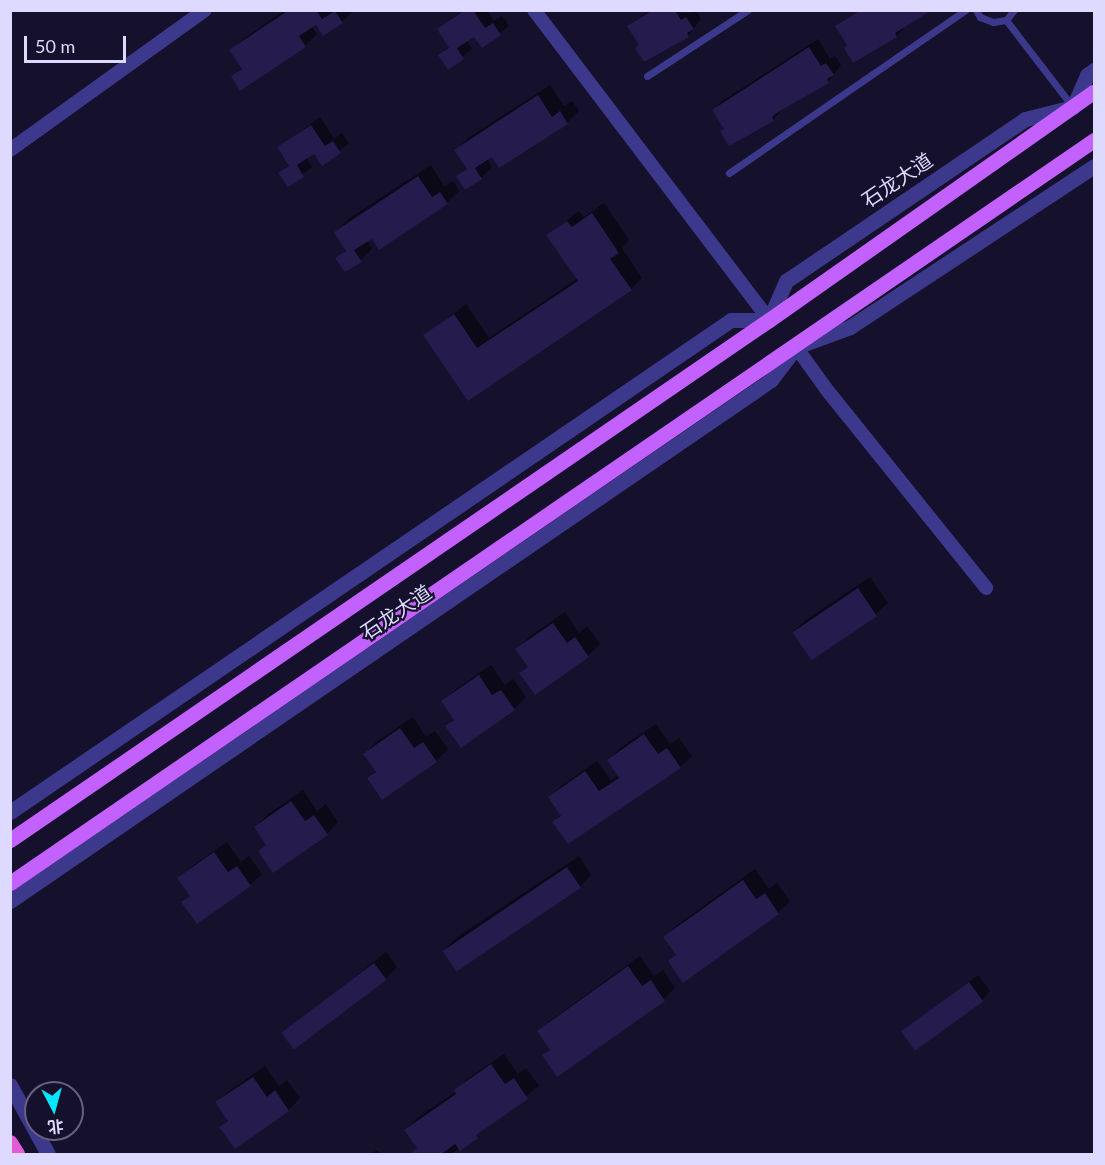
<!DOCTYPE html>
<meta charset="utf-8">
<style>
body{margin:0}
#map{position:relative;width:1105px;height:1165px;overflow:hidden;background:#15102b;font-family:Lato,"Noto Sans SC",sans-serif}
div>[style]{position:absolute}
.shadow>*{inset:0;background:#0007}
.building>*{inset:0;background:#251b4d;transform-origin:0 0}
.service>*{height:7px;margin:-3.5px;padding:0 3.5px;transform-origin:3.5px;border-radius:3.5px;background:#3c398c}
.minor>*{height:14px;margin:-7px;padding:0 7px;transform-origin:7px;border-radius:7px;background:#3c398c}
.tertiary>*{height:15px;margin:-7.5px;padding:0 7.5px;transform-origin:7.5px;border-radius:7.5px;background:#3c398c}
.primary>*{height:15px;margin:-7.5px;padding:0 7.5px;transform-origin:7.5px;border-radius:7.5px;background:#c361ff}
.trunk>*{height:16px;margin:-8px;padding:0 8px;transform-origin:8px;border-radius:8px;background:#e15bd4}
span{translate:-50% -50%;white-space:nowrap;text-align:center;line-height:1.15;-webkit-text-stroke:4.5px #15102b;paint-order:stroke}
.street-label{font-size:20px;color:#dedaff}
.frame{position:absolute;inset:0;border:12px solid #dedaff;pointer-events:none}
.north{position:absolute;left:24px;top:1081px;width:60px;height:60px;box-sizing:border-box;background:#15102b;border:2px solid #656180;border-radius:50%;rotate:174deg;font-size:16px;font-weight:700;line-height:24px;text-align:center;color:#dedaff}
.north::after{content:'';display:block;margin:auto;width:21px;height:27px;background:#06e7ff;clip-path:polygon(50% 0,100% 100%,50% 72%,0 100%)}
.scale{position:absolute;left:24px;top:36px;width:102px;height:27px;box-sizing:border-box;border:3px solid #dedaff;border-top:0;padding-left:8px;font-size:18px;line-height:21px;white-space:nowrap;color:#dedaff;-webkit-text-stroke:4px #15102b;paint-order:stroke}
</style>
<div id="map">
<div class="shadow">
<i style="clip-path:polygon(285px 10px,354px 10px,342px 22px,316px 23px,311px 26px,317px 34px,305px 46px,233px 77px,242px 67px,231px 51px,243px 39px)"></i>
<i style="clip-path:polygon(463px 10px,487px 10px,494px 21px,502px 16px,509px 26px,482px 46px,475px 35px,466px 40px,472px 49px,448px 68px,440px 56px,450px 46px,439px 29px)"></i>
<i style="clip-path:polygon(650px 10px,690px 13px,696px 10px,701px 19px,688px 36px,640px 45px,629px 26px)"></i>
<i style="clip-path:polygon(845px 19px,845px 22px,905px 27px,897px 36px,853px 61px,849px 45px,837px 27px)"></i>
<i style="clip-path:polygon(818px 39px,830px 59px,835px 56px,841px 65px,828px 82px,781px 110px,773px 120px,725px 128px,714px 110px,722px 101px)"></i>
<i style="clip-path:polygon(550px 85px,564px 106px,572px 101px,579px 111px,567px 123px,499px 166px,492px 155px,487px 158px,492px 167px,481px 178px,458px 176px,467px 167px,456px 150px,468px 138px)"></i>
<i style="clip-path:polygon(320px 117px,334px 139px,342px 133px,349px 143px,322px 163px,315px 152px,306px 158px,312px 167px,288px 185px,280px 173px,290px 164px,279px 147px)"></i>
<i style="clip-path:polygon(431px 165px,444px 186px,453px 181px,459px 191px,447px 203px,379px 248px,372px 237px,367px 241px,372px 249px,361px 260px,337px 258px,347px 249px,336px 232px,347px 220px)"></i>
<i style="clip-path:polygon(604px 203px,629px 240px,622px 248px,642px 278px,631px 289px,468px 399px,425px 335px,466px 304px,489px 338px,578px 278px,548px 235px,579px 211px,584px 217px)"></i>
<i style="clip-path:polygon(870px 577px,888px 603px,876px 614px,812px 657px,794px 631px,806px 620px)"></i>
<i style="clip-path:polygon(565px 612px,579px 633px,587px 626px,600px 644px,588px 656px,535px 693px,521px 673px,529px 666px,517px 649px,529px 637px)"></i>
<i style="clip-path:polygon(491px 665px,505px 685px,513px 679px,526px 697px,514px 709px,461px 745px,447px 726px,455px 718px,443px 701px,455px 690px)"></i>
<i style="clip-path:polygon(413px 717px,426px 737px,435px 731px,448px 749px,436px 761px,369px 778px,376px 770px,365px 754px,376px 742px)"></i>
<i style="clip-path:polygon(656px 724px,670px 744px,679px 738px,692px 756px,680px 767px,554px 822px,562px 814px,550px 797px,561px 786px,597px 761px,611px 781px,619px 775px,609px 760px,620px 748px)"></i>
<i style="clip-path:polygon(303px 790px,317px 811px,326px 804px,338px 822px,327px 834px,267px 844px,256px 827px,267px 815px)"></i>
<i style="clip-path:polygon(227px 842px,241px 862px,249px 856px,262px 874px,250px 885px,183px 902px,191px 895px,179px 878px,191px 867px)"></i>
<i style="clip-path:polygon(579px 856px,591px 875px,580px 887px,444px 950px,456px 938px)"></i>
<i style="clip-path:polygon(755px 869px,769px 889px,777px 883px,790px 901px,778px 913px,683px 981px,670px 961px,677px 954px,665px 937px,677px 925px)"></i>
<i style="clip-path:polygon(386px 952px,397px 967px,386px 979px,284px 1034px)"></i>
<i style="clip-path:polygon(640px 956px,654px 976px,663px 970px,675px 988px,664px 999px,544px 1056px,551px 1048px,539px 1031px,551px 1020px)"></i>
<i style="clip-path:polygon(978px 975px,990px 991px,982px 1000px,913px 1024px)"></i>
<i style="clip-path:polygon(504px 1054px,518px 1074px,526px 1068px,539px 1086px,452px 1154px,410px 1154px,418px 1147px,406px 1130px,417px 1118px,457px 1091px,467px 1079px)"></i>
<i style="clip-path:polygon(265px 1066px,279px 1086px,287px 1080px,300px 1098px,289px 1110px,235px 1147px,221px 1127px,229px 1119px,217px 1103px,229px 1091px)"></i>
<i style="clip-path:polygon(377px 1150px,380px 1154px,371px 1154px)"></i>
</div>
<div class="building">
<i style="clip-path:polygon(289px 10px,316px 10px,322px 19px,335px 11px,343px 23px,323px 36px,316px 25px,299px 36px,306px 47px,240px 91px,231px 76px,242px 69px,229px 50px)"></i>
<i style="clip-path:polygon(465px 10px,473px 10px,485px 28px,493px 23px,501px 35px,482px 48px,474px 37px,457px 48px,464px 59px,448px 70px,438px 55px,449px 48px,437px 29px)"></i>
<i style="clip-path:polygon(653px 10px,675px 10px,681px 20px,686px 17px,694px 29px,687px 33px,689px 37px,644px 62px,635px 48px,639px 45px,627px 26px)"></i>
<i style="clip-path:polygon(861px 10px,932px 10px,895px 33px,897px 37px,853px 63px,844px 48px,847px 45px,835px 26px)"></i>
<i style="clip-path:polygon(809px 47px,821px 66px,826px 63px,834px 75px,827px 79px,829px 83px,778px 112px,772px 117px,774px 121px,729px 146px,720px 131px,724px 129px,712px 110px)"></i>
<i style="clip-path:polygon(538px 95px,552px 117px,560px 111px,568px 124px,499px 168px,492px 157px,475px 168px,482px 179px,465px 190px,456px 176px,467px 169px,454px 150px)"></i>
<i style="clip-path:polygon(311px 125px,325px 146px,333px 141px,341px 153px,322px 166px,314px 154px,297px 165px,304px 177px,288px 187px,278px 173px,289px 166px,277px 147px)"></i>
<i style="clip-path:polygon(418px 176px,432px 197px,440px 192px,448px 204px,379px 250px,372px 239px,354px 250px,362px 262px,345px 272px,335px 258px,346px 251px,334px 232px)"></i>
<i style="clip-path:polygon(592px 213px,619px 253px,610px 259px,632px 290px,468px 401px,423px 335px,454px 314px,477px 348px,578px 281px,546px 235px,567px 221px,572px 227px)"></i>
<i style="left:858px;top:588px;width:34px;height:79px;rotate:56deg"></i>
<i style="clip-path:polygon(553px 623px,567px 643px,575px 637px,589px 657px,535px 695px,519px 673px,528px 667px,515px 649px)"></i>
<i style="clip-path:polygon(479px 675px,492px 695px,501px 690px,515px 710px,461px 748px,445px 726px,454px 720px,441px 701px)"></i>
<i style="clip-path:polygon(400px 728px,414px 748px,423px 742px,437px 762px,382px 800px,367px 778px,376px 772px,363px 754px)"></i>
<i style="clip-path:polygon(644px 734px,658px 754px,667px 748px,681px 768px,568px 844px,552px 822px,561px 816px,548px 797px,585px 771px,599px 791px,619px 778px,607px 760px)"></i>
<i style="clip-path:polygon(291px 801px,305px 821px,314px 815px,328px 835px,273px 873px,258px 851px,266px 845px,254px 827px)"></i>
<i style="clip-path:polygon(214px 852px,228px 872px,237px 866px,251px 886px,197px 924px,181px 902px,190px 896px,177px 878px)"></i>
<i style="left:567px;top:867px;width:25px;height:150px;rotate:56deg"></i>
<i style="clip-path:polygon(743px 880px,756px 899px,765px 893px,779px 914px,683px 983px,668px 961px,676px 955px,663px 937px)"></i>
<i style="left:374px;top:963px;width:21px;height:116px;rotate:53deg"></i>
<i style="clip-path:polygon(628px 966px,642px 986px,651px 980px,665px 1001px,557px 1077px,542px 1055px,550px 1050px,537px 1031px)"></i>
<i style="left:969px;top:982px;width:24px;height:84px;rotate:54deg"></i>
<i style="clip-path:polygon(491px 1064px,505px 1084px,514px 1078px,528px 1099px,476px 1135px,478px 1138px,460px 1151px,455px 1144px,440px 1155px,408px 1155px,417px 1148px,404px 1130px,456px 1094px,454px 1090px)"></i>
<i style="clip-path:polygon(253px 1077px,267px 1097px,275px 1090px,289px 1111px,235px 1149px,219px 1127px,228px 1121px,215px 1102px)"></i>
</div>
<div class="service">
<i style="left:976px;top:10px;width:8px;rotate:60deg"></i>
<i style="left:980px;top:17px;width:14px;rotate:21deg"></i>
<i style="left:993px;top:22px;width:13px;rotate:-9deg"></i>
<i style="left:1006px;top:20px;width:13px;rotate:-51deg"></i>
<i style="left:1006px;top:20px;width:108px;rotate:52.5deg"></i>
<i style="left:647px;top:76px;width:121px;rotate:-33.2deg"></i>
<i style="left:729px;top:173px;width:287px;rotate:-34.6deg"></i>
</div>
<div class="minor">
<i style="left:534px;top:10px;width:389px;rotate:52.8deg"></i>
<i style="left:10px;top:150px;width:240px;rotate:-35.7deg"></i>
<i style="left:796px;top:347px;width:53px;rotate:54.2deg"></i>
<i style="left:827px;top:390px;width:254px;rotate:51.2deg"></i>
</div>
<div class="tertiary">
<i style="left:10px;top:812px;width:873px;rotate:-34.31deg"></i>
<i style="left:731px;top:320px;width:38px"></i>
<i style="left:769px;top:320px;width:43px;rotate:-66.4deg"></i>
<i style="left:786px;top:281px;width:289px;rotate:-34.1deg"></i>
<i style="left:1025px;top:119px;width:49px;rotate:-14deg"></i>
<i style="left:1073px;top:107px;width:35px;rotate:-66deg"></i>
<i style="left:1087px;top:75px;width:9px;rotate:-36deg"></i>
<i style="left:10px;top:901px;width:922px;rotate:-34.4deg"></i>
<i style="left:771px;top:380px;width:41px;rotate:-52.9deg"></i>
<i style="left:796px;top:347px;width:58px;rotate:-20.3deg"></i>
<i style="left:850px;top:327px;width:292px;rotate:-33.4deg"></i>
<i style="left:10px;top:1085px;width:79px;rotate:61.2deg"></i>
</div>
<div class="primary">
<i style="left:10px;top:840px;width:920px;rotate:-34.42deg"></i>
<i style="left:769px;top:320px;width:397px;rotate:-35.1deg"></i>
<i style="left:10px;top:883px;width:1314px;rotate:-34.43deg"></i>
</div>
<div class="trunk">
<i style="left:10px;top:1143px;width:13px;rotate:58deg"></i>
</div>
<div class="street-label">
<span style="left:897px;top:180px;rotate:-34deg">石龙大道</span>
<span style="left:396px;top:612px;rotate:-34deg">石龙大道</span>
</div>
<div class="frame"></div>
<div class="north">北</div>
<div class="scale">50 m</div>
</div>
